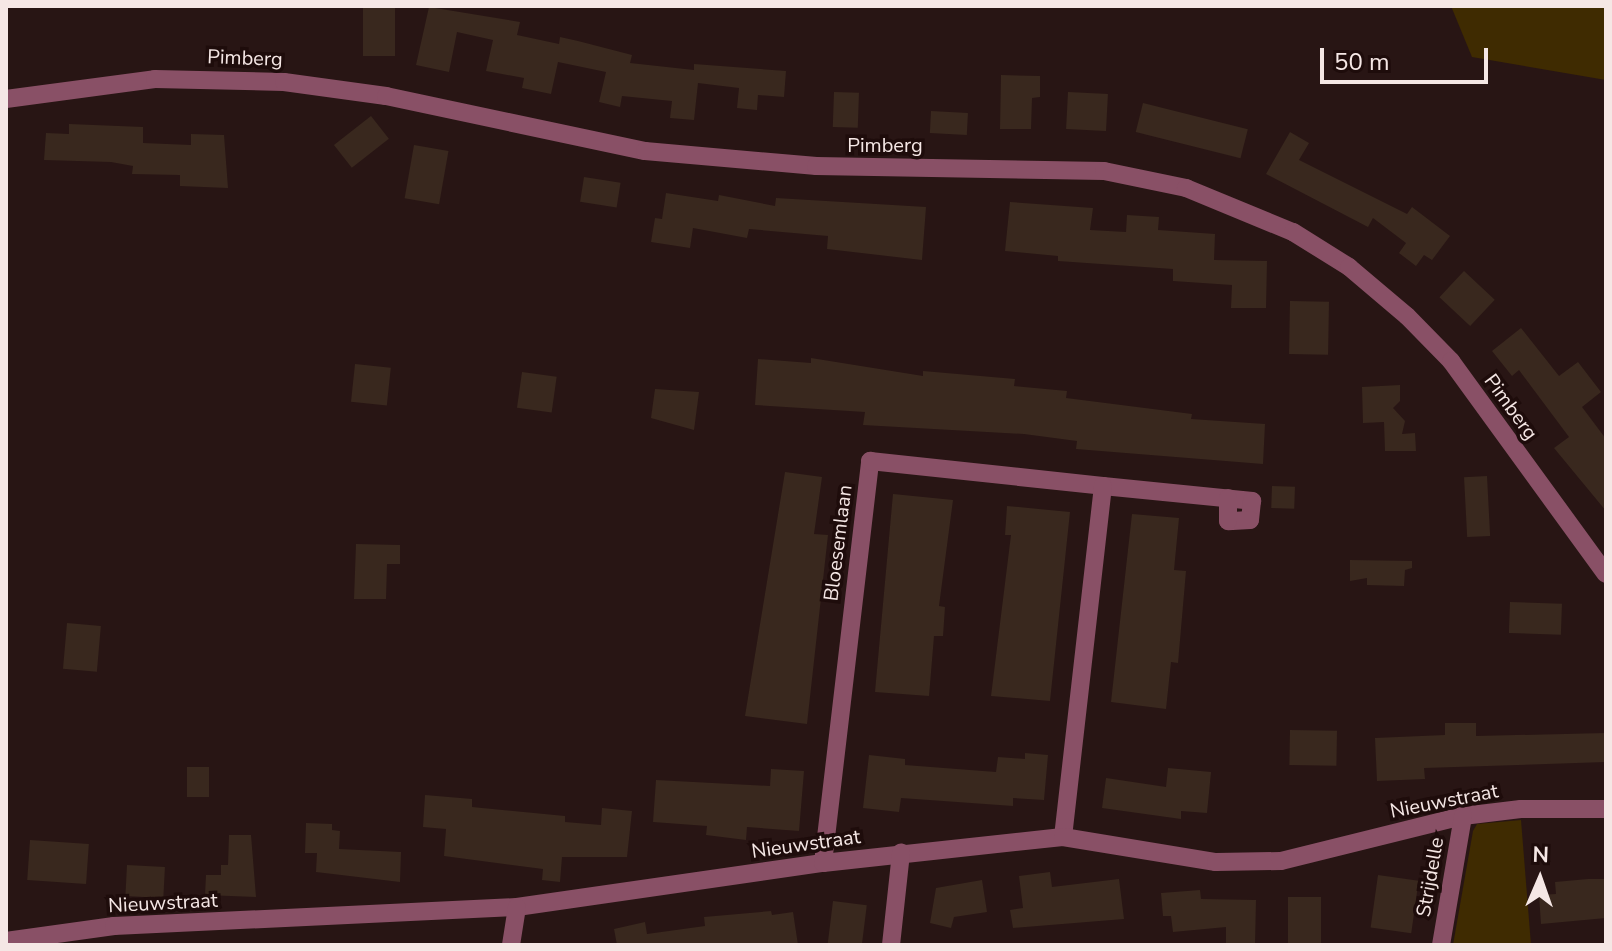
<!DOCTYPE html>
<style>
body{margin:0}
#map{position:relative;width:1612px;height:951px;overflow:hidden;background:#281514;font-family:"Nunito Sans",sans-serif}
div>[style]{position:absolute}
.green>*{inset:0;background:#3f2b01}
.building>*{inset:0;background:#39281e;transform-origin:0 0}
.street>*{height:18px;margin:-9px;padding:0 9px;transform-origin:9px;border-radius:9px;background:#895066}
span{translate:-50% -50%;white-space:nowrap;text-align:center;line-height:1.15;-webkit-text-stroke:7px #1e0c0b;paint-order:stroke}
.street-label{font-size:20px;color:#f5e7e5}
.frame{position:absolute;inset:0;border:8px solid #f5e7e5;pointer-events:none}
.north{position:absolute;left:1500px;top:839px;width:80px;height:80px;-webkit-text-stroke:6px #1e0c0b;paint-order:stroke;rotate:2deg;font-size:22px;font-weight:700;line-height:32px;text-align:center;color:#f5e7e5}
.north::after{content:'';display:block;margin:auto;width:28px;height:36px;background:#f5e7e5;clip-path:polygon(50% 0,100% 100%,50% 72%,0 100%)}
.scale{position:absolute;left:1320px;top:48px;width:168px;height:36px;box-sizing:border-box;border:4px solid #f5e7e5;border-top:0;padding-left:10px;font-size:24px;line-height:28px;white-space:nowrap;color:#f5e7e5;-webkit-text-stroke:6px #1e0c0b;paint-order:stroke}
</style>
<div id="map">
<div class="green">
<i style="clip-path:polygon(1451px 6px,1606px 6px,1606px 80px,1472px 57px)"></i>
<i style="clip-path:polygon(1521px 820px,1531px 945px,1453px 945px,1473px 831px,1477px 824px)"></i>
</div>
<div class="building">
<i style="left:363px;top:6px;width:32px;height:50px"></i>
<i style="clip-path:polygon(429px 7px,520px 22px,517px 35px,559px 44px,560px 37px,578px 41px,632px 55px,630px 63px,694px 70px,694px 64px,786px 71px,784px 97px,758px 95px,757px 110px,737px 108px,739px 88px,698px 83px,694px 120px,670px 118px,672px 101px,622px 96px,620px 107px,599px 102px,606px 72px,558px 62px,551px 94px,522px 88px,524px 78px,486px 71px,493px 40px,457px 32px,449px 72px,416px 65px)"></i>
<i style="clip-path:polygon(1001px 75px,1040px 76px,1040px 97px,1032px 98px,1031px 129px,1000px 129px)"></i>
<i style="left:834px;top:92px;width:25px;height:35px;rotate:2deg"></i>
<i style="left:1068px;top:92px;width:40px;height:37px;rotate:3deg"></i>
<i style="left:1143px;top:103px;width:108px;height:30px;rotate:14deg"></i>
<i style="left:931px;top:111px;width:37px;height:22px;rotate:3deg"></i>
<i style="left:371px;top:116px;width:29px;height:47px;rotate:52deg"></i>
<i style="clip-path:polygon(69px 124px,143px 127px,143px 143px,191px 145px,191px 134px,224px 135px,228px 188px,180px 186px,180px 175px,132px 174px,133px 166px,111px 162px,44px 160px,46px 133px,69px 134px)"></i>
<i style="clip-path:polygon(1290px 132px,1309px 143px,1299px 160px,1407px 214px,1412px 207px,1450px 236px,1432px 260px,1424px 255px,1416px 266px,1399px 253px,1406px 243px,1373px 218px,1368px 227px,1266px 174px)"></i>
<i style="left:414px;top:145px;width:35px;height:54px;rotate:10deg"></i>
<i style="left:584px;top:177px;width:37px;height:25px;rotate:9deg"></i>
<i style="clip-path:polygon(666px 193px,718px 201px,719px 195px,775px 206px,776px 198px,926px 207px,922px 260px,827px 249px,828px 236px,749px 229px,747px 238px,693px 228px,690px 248px,651px 242px,655px 218px,662px 219px)"></i>
<i style="clip-path:polygon(1010px 202px,1093px 208px,1090px 230px,1126px 232px,1127px 215px,1159px 217px,1158px 230px,1215px 234px,1214px 260px,1267px 261px,1266px 308px,1231px 308px,1232px 285px,1173px 281px,1173px 269px,1058px 261px,1058px 256px,1005px 251px)"></i>
<i style="left:1464px;top:271px;width:42px;height:36px;rotate:43deg"></i>
<i style="left:1290px;top:301px;width:39px;height:53px;rotate:1deg"></i>
<i style="clip-path:polygon(1521px 328px,1559px 376px,1578px 362px,1601px 392px,1582px 407px,1606px 439px,1606px 511px,1554px 448px,1569px 437px,1519px 370px,1512px 376px,1492px 351px)"></i>
<i style="clip-path:polygon(811px 358px,923px 376px,923px 371px,1015px 379px,1014px 386px,1067px 391px,1066px 398px,1192px 414px,1191px 419px,1265px 424px,1263px 464px,1076px 449px,1077px 441px,1024px 434px,863px 425px,865px 412px,755px 405px,758px 359px,811px 363px)"></i>
<i style="left:355px;top:364px;width:36px;height:38px;rotate:6deg"></i>
<i style="left:522px;top:372px;width:35px;height:36px;rotate:8deg"></i>
<i style="clip-path:polygon(1400px 385px,1400px 401px,1393px 408px,1405px 421px,1402px 434px,1415px 433px,1416px 451px,1385px 451px,1384px 422px,1363px 423px,1362px 387px)"></i>
<i style="clip-path:polygon(655px 389px,699px 392px,694px 430px,651px 418px)"></i>
<i style="clip-path:polygon(785px 472px,822px 477px,814px 534px,828px 535px,807px 724px,745px 716px)"></i>
<i style="left:1487px;top:476px;width:60px;height:23px;rotate:87deg"></i>
<i style="left:1272px;top:486px;width:23px;height:22px;rotate:2deg"></i>
<i style="clip-path:polygon(893px 494px,953px 500px,939px 606px,945px 607px,943px 636px,934px 636px,929px 696px,875px 692px)"></i>
<i style="clip-path:polygon(1007px 506px,1070px 512px,1050px 701px,991px 696px,1011px 535px,1005px 535px)"></i>
<i style="clip-path:polygon(1132px 514px,1179px 518px,1174px 570px,1186px 571px,1178px 663px,1171px 662px,1166px 709px,1111px 702px)"></i>
<i style="clip-path:polygon(356px 544px,400px 545px,400px 564px,387px 564px,386px 599px,354px 599px)"></i>
<i style="clip-path:polygon(1350px 560px,1412px 561px,1412px 568px,1405px 570px,1404px 586px,1367px 585px,1367px 578px,1350px 581px)"></i>
<i style="left:1510px;top:602px;width:52px;height:31px;rotate:2deg"></i>
<i style="left:67px;top:623px;width:34px;height:46px;rotate:5deg"></i>
<i style="clip-path:polygon(1445px 723px,1476px 723px,1476px 736px,1606px 733px,1606px 762px,1424px 768px,1425px 779px,1377px 781px,1375px 738px,1445px 735px)"></i>
<i style="left:1290px;top:730px;width:47px;height:35px;rotate:1deg"></i>
<i style="clip-path:polygon(1025px 753px,1048px 755px,1044px 800px,1013px 798px,1013px 806px,901px 798px,899px 812px,863px 808px,869px 755px,905px 759px,905px 765px,996px 772px,998px 757px,1025px 759px)"></i>
<i style="left:187px;top:767px;width:22px;height:30px"></i>
<i style="clip-path:polygon(1168px 768px,1211px 772px,1207px 813px,1181px 811px,1181px 819px,1102px 808px,1106px 778px,1166px 787px)"></i>
<i style="clip-path:polygon(771px 769px,804px 771px,799px 831px,747px 827px,746px 840px,706px 835px,707px 826px,653px 822px,656px 780px,770px 786px)"></i>
<i style="clip-path:polygon(425px 795px,472px 799px,472px 807px,565px 816px,565px 822px,601px 825px,602px 808px,632px 811px,627px 857px,562px 857px,560px 882px,542px 880px,543px 869px,444px 856px,446px 829px,423px 827px)"></i>
<i style="clip-path:polygon(306px 823px,332px 824px,332px 830px,340px 831px,339px 849px,401px 852px,400px 882px,316px 872px,317px 853px,305px 853px)"></i>
<i style="clip-path:polygon(229px 835px,251px 835px,256px 897px,205px 895px,206px 875px,221px 875px,221px 865px,228px 865px)"></i>
<i style="left:30px;top:840px;width:59px;height:40px;rotate:4deg"></i>
<i style="left:127px;top:865px;width:38px;height:31px;rotate:3deg"></i>
<i style="clip-path:polygon(1050px 872px,1052px 887px,1119px 879px,1124px 919px,1013px 928px,1010px 910px,1023px 908px,1019px 876px)"></i>
<i style="left:1378px;top:875px;width:41px;height:53px;rotate:8deg"></i>
<i style="clip-path:polygon(1588px 879px,1606px 879px,1606px 918px,1541px 924px,1539px 895px,1556px 894px,1555px 882px)"></i>
<i style="clip-path:polygon(982px 880px,987px 912px,954px 917px,951px 928px,930px 923px,936px 888px)"></i>
<i style="clip-path:polygon(1200px 890px,1201px 899px,1256px 900px,1255px 945px,1226px 945px,1226px 927px,1173px 932px,1171px 916px,1163px 916px,1161px 893px)"></i>
<i style="left:1288px;top:897px;width:33px;height:48px"></i>
<i style="left:833px;top:901px;width:34px;height:44px;rotate:7deg"></i>
<i style="clip-path:polygon(771px 911px,772px 915px,793px 912px,798px 945px,617px 945px,614px 929px,645px 922px,647px 934px,705px 926px,704px 917px)"></i>
</div>
<div class="street">
<i style="left:6px;top:99px;width:150px;rotate:-7.6deg"></i>
<i style="left:155px;top:79px;width:129px;rotate:1.3deg"></i>
<i style="left:284px;top:82px;width:103px;rotate:7.8deg"></i>
<i style="left:386px;top:96px;width:265px;rotate:12deg"></i>
<i style="left:645px;top:151px;width:172px;rotate:5deg"></i>
<i style="left:816px;top:166px;width:288px;rotate:1deg"></i>
<i style="left:1104px;top:171px;width:84px;rotate:11.7deg"></i>
<i style="left:1186px;top:188px;width:116px;rotate:22.4deg"></i>
<i style="left:1293px;top:232px;width:66px;rotate:32deg"></i>
<i style="left:1349px;top:267px;width:76px;rotate:40.2deg"></i>
<i style="left:1407px;top:316px;width:63px;rotate:45.6deg"></i>
<i style="left:1451px;top:361px;width:263px;rotate:54deg"></i>
<i style="left:1103px;top:486px;width:150px;rotate:5.7deg"></i>
<i style="left:1252px;top:501px;width:19px;rotate:96deg"></i>
<i style="left:1250px;top:520px;width:22px;rotate:177deg"></i>
<i style="left:1228px;top:521px;width:23px;rotate:-90deg"></i>
<i style="left:823px;top:863px;width:405px;rotate:-83.3deg"></i>
<i style="left:870px;top:461px;width:234px;rotate:6.1deg"></i>
<i style="left:1103px;top:486px;width:353px;rotate:96.5deg"></i>
<i style="left:6px;top:941px;width:109px;rotate:-7.9deg"></i>
<i style="left:114px;top:926px;width:403px;rotate:-2.7deg"></i>
<i style="left:517px;top:907px;width:309px;rotate:-8.2deg"></i>
<i style="left:823px;top:863px;width:241px;rotate:-6.2deg"></i>
<i style="left:1063px;top:837px;width:155px;rotate:9.3deg"></i>
<i style="left:1216px;top:862px;width:65px;rotate:-0.9deg"></i>
<i style="left:1281px;top:861px;width:187px;rotate:-13.9deg"></i>
<i style="left:1463px;top:816px;width:58px;rotate:-6.9deg"></i>
<i style="left:1521px;top:809px;width:85px"></i>
<i style="left:511px;top:945px;width:38px;rotate:-81deg"></i>
<i style="left:891px;top:945px;width:93px;rotate:-83.8deg"></i>
<i style="left:1441px;top:945px;width:131px;rotate:-80.3deg"></i>
</div>
<div class="street-label">
<span style="left:245px;top:58px;rotate:2deg">Pimberg</span>
<span style="left:885px;top:145px">Pimberg</span>
<span style="left:1511px;top:407px;rotate:54deg">Pimberg</span>
<span style="left:838px;top:543px;rotate:-83deg">Bloesemlaan</span>
<span style="left:1444px;top:801px;rotate:-11deg">Nieuwstraat</span>
<span style="left:806px;top:844px;rotate:-8deg">Nieuwstraat</span>
<span style="left:1430px;top:877px;rotate:-80deg">Strijdelle</span>
<span style="left:163px;top:903px;rotate:-3deg">Nieuwstraat</span>
</div>
<div class="frame"></div>
<div class="north">N</div>
<div class="scale">50 m</div>
</div>
